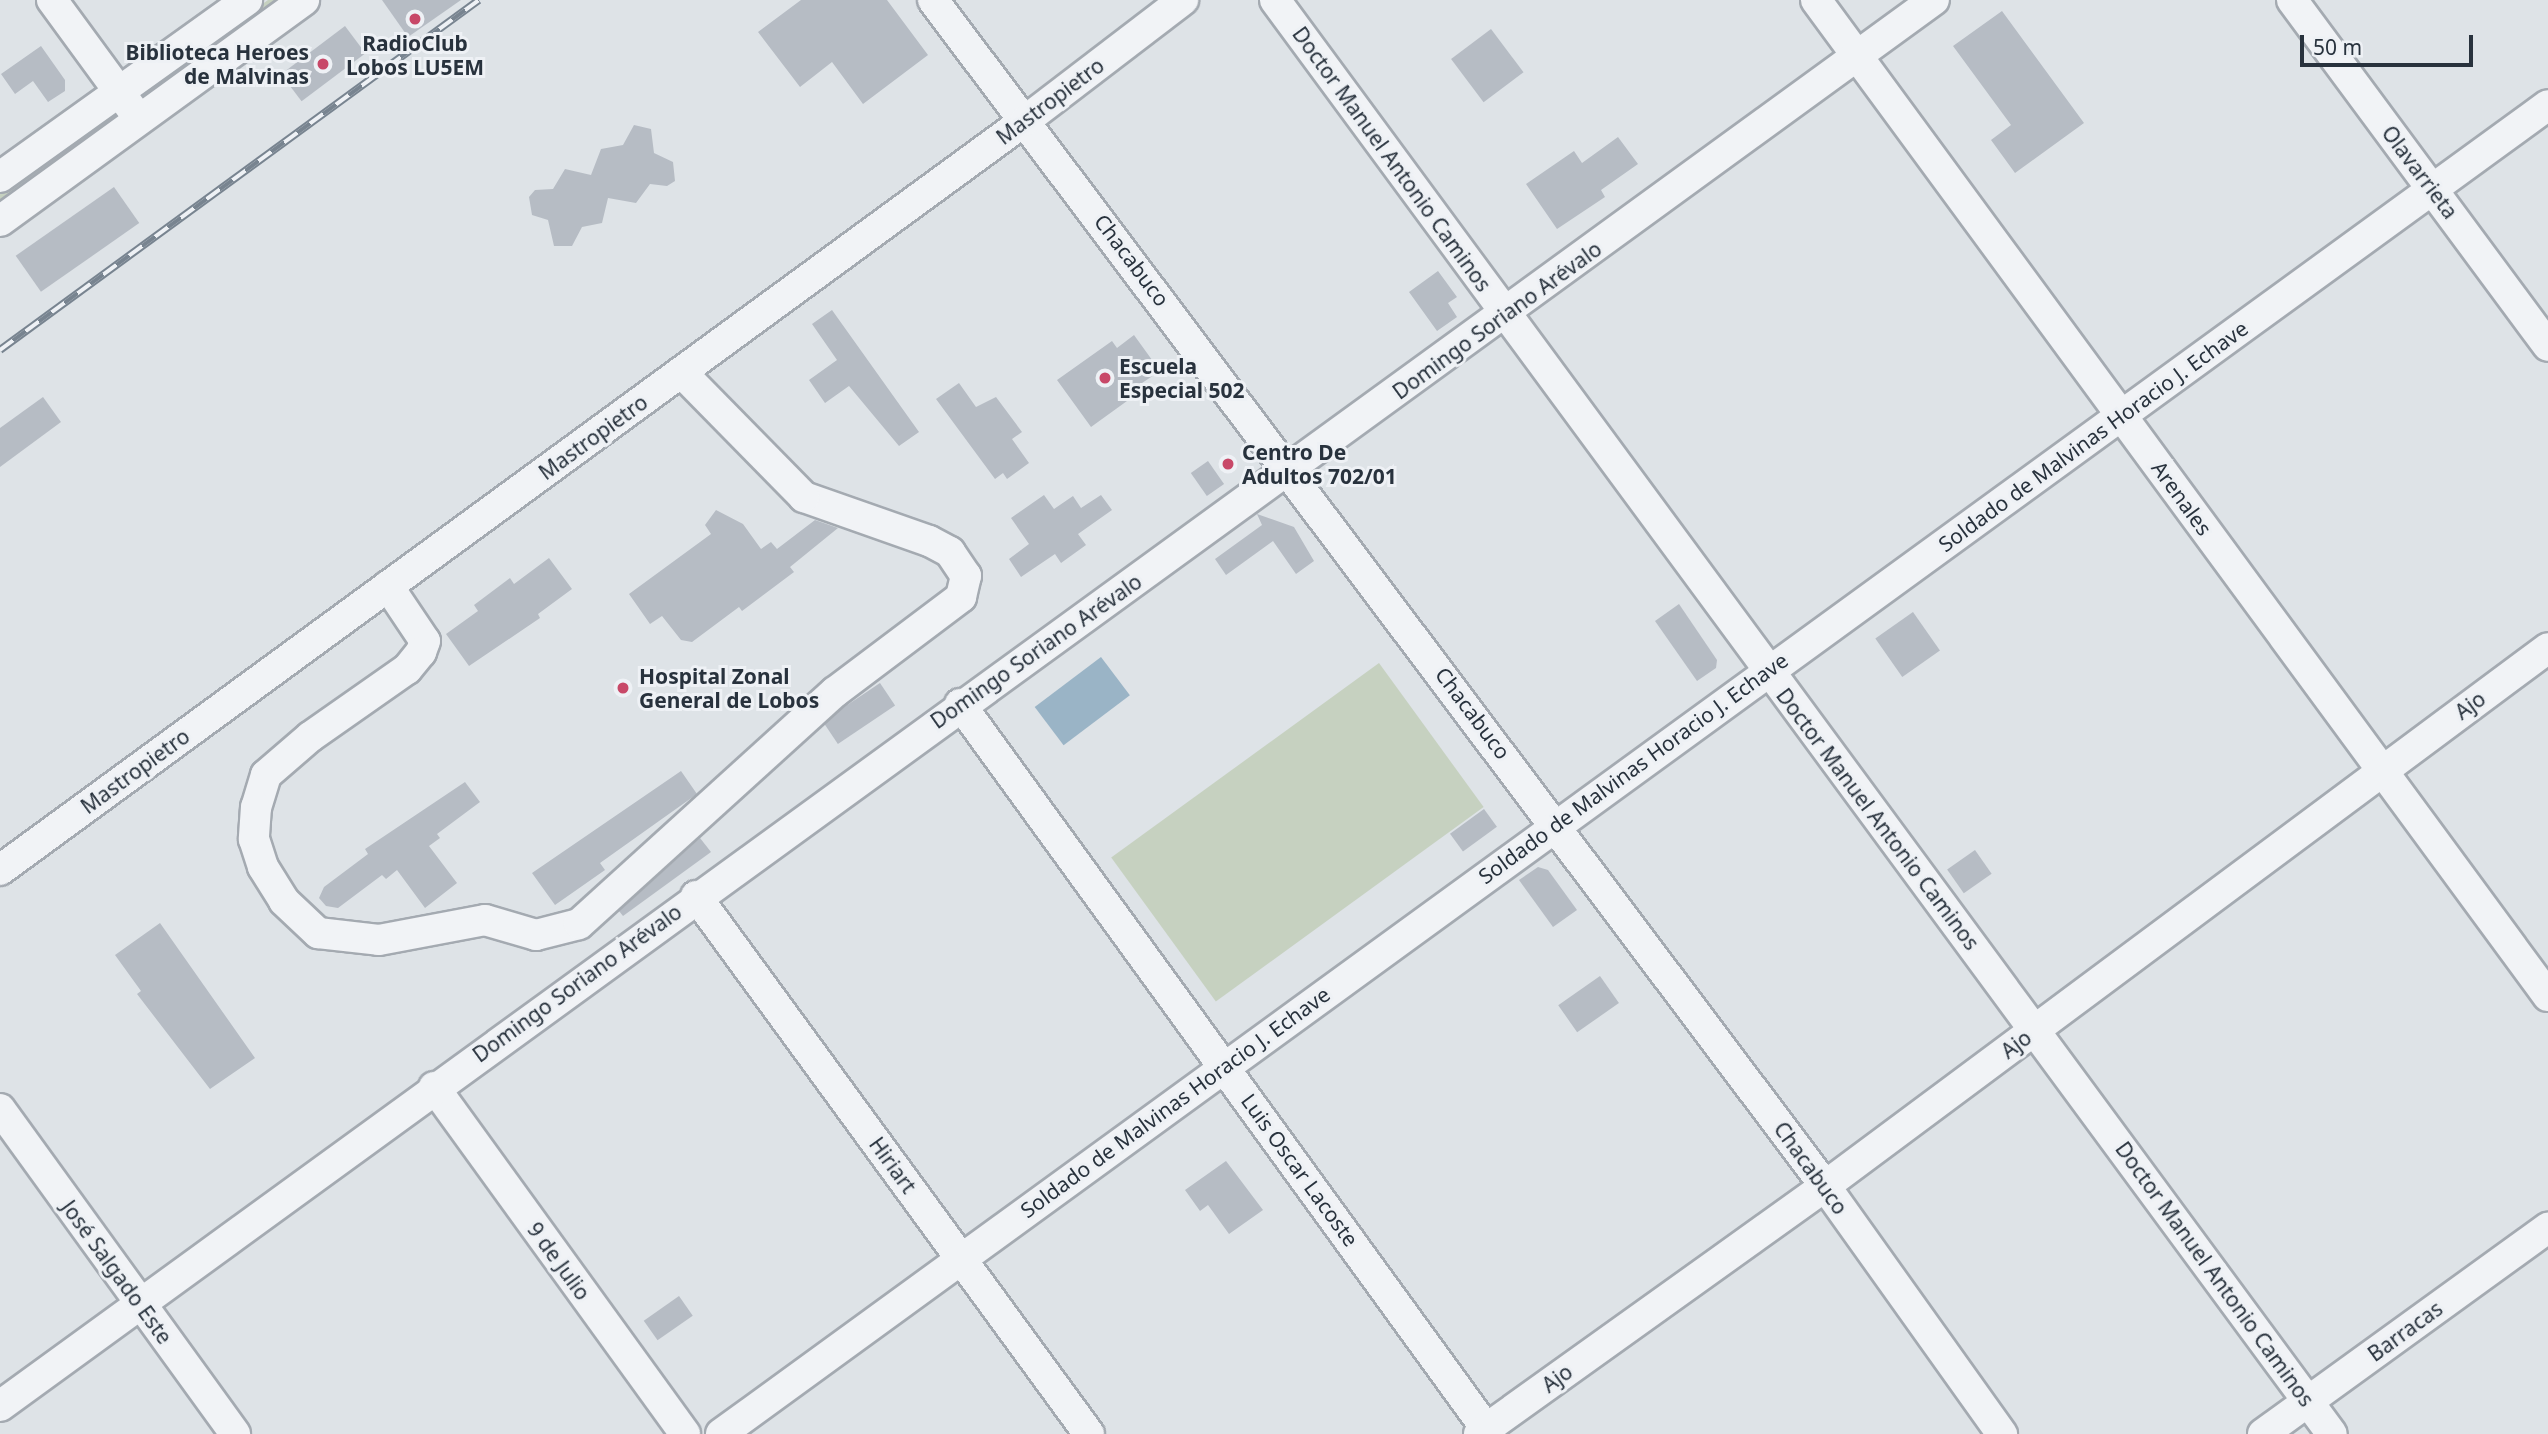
<!DOCTYPE html>
<meta charset="utf-8">
<style>
body{margin:0}
#map{position:relative;width:2548px;height:1434px;overflow:hidden;background:#dee3e7;font-family:"Noto Sans",sans-serif}
div>[style]{position:absolute}
.green>*{inset:0;background:#c6d1c0;transform-origin:0 0}
.water>*{inset:0;background:#9ab4c6;transform-origin:0 0}
.building>*{inset:0;background:#b6bcc4;transform-origin:0 0}
.roads{filter:drop-shadow(2px 0 #a4aab1) drop-shadow(-2px 0 #a4aab1) drop-shadow(0 2px #a4aab1) drop-shadow(0 -2px #a4aab1)}
.minor>*{height:30px;margin:-15px;padding:0 15px;transform-origin:15px;border-radius:15px;background:#f1f3f6}
.rail>*{height:8px;margin-top:-4px;transform-origin:0;background:repeating-linear-gradient(90deg,#eef1f5 0 16px,#788490 0 32px);box-sizing:border-box;border-block:2px solid #788490}
.dots>*{width:19px;height:19px;translate:-50% -50%;box-sizing:border-box;border:4px solid #eef1f5;border-radius:50%}
span{translate:-50% -50%;white-space:nowrap;text-align:center;line-height:1.15;-webkit-text-stroke:6px #eef1f5;paint-order:stroke}
.poi-label{font-size:21px;color:#28323d;font-weight:700}
.right{translate:-100% -50%;text-align:right}
.left{translate:0 -50%;text-align:left}
.street-label{font-size:21px;color:#28323d}
.scale{position:absolute;left:2300px;top:35px;width:173px;height:32px;box-sizing:border-box;border:4px solid #28323d;border-top:0;padding-left:9px;font-size:21px;line-height:24px;white-space:nowrap;color:#28323d;-webkit-text-stroke:5px #eef1f5;paint-order:stroke}
</style>
<div id="map">
<div class="green">
<i style="clip-path:polygon(268px 0,285px 0,170px 83px,167px 80px,168px 73px)"></i>
<i style="clip-path:polygon(86px 132px,94px 137px,0 206px,0 193px)"></i>
<i style="left:1379px;top:663px;width:178px;height:331px;rotate:54deg"></i>
</div>
<div class="water">
<i style="left:1101px;top:657px;width:48px;height:83px;rotate:53deg"></i>
</div>
<div class="building">
<i style="clip-path:polygon(382px 0,461px 0,408px 37px)"></i>
<i style="clip-path:polygon(801px 0,887px 0,928px 55px,863px 104px,832px 62px,800px 87px,758px 32px)"></i>
<i style="clip-path:polygon(2002px 11px,2084px 123px,2015px 173px,1991px 140px,2011px 125px,1953px 46px)"></i>
<i style="left:345px;top:26px;width:34px;height:80px;rotate:53deg"></i>
<i style="left:1491px;top:29px;width:54px;height:50px;rotate:53deg"></i>
<i style="clip-path:polygon(41px 46px,65px 80px,65px 91px,48px 102px,33px 81px,15px 94px,1px 74px)"></i>
<i style="clip-path:polygon(634px 125px,651px 129px,654px 153px,673px 162px,675px 181px,667px 186px,650px 184px,636px 203px,608px 198px,602px 223px,582px 227px,572px 246px,554px 246px,548px 220px,532px 215px,529px 197px,535px 190px,553px 189px,565px 169px,591px 175px,601px 149px,623px 145px)"></i>
<i style="clip-path:polygon(1618px 137px,1638px 164px,1601px 190px,1605px 197px,1557px 229px,1526px 184px,1574px 151px,1582px 163px)"></i>
<i style="left:114px;top:187px;width:44px;height:120px;rotate:55deg"></i>
<i style="clip-path:polygon(1438px 271px,1457px 297px,1448px 303px,1457px 317px,1437px 331px,1409px 292px)"></i>
<i style="clip-path:polygon(832px 310px,919px 432px,899px 446px,849px 386px,825px 403px,809px 380px,837px 360px,812px 324px)"></i>
<i style="clip-path:polygon(1134px 335px,1160px 371px,1142px 383px,1145px 388px,1091px 427px,1057px 380px,1112px 341px,1117px 348px)"></i>
<i style="clip-path:polygon(959px 383px,976px 407px,996px 397px,1022px 432px,1012px 439px,1029px 463px,1007px 479px,1003px 473px,995px 479px,936px 399px)"></i>
<i style="clip-path:polygon(43px 397px,61px 422px,0 467px,0 428px)"></i>
<i style="left:1208px;top:461px;width:28px;height:21px;rotate:55deg"></i>
<i style="clip-path:polygon(1044px 495px,1054px 509px,1073px 496px,1081px 508px,1101px 495px,1112px 510px,1078px 534px,1086px 545px,1061px 563px,1055px 554px,1021px 577px,1009px 559px,1029px 544px,1011px 518px)"></i>
<i style="clip-path:polygon(716px 510px,743px 524px,761px 549px,771px 542px,777px 549px,815px 520px,838px 528px,790px 567px,794px 572px,742px 611px,739px 607px,692px 642px,681px 640px,662px 616px,650px 624px,629px 594px,711px 534px,705px 525px)"></i>
<i style="clip-path:polygon(1257px 514px,1294px 527px,1314px 561px,1296px 574px,1273px 541px,1226px 575px,1215px 559px,1262px 525px)"></i>
<i style="clip-path:polygon(549px 558px,572px 589px,538px 614px,540px 618px,469px 666px,446px 634px,478px 611px,474px 605px,510px 578px,514px 584px)"></i>
<i style="clip-path:polygon(1679px 604px,1717px 660px,1716px 668px,1697px 681px,1655px 621px)"></i>
<i style="left:1913px;top:612px;width:47px;height:46px;rotate:55deg"></i>
<i style="left:880px;top:683px;width:27px;height:69px;rotate:56deg"></i>
<i style="clip-path:polygon(681px 771px,697px 794px,600px 863px,605px 870px,555px 905px,532px 873px)"></i>
<i style="clip-path:polygon(465px 782px,480px 802px,437px 834px,440px 838px,429px 846px,457px 883px,425px 908px,397px 870px,386px 879px,382px 875px,338px 908px,326px 906px,319px 898px,324px 887px,368px 854px,365px 849px)"></i>
<i style="left:1484px;top:809px;width:22px;height:42px;rotate:54deg"></i>
<i style="clip-path:polygon(700px 838px,711px 852px,623px 916px,619px 911px)"></i>
<i style="left:1975px;top:850px;width:29px;height:34px;rotate:55deg"></i>
<i style="clip-path:polygon(1538px 867px,1548px 870px,1577px 910px,1553px 927px,1519px 880px)"></i>
<i style="clip-path:polygon(160px 923px,255px 1058px,210px 1089px,137px 994px,141px 991px,115px 955px)"></i>
<i style="left:1600px;top:976px;width:33px;height:51px;rotate:55deg"></i>
<i style="clip-path:polygon(1226px 1161px,1263px 1210px,1229px 1234px,1208px 1205px,1200px 1211px,1185px 1190px)"></i>
<i style="left:679px;top:1296px;width:24px;height:43px;rotate:55deg"></i>
</div>
<div class="roads">
<div class="minor">
<i style="left:52px;top:0;width:134px;rotate:53.8deg"></i>
<i style="left:933px;top:0;width:1484px;rotate:53.05deg"></i>
<i style="left:1825px;top:1186px;width:305px;rotate:54.5deg"></i>
<i style="left:1275px;top:0;width:1781px;rotate:53.61deg"></i>
<i style="left:1816px;top:0;width:1236px;rotate:53.69deg"></i>
<i style="left:2292px;top:0;width:430px;rotate:53.5deg"></i>
<i style="left:0;top:177px;width:304px;rotate:-35.6deg"></i>
<i style="left:0;top:221px;width:376px;rotate:-36deg"></i>
<i style="left:388px;top:586px;width:66px;rotate:56.1deg"></i>
<i style="left:425px;top:641px;width:12px;rotate:110deg"></i>
<i style="left:421px;top:652px;width:22px;rotate:129deg"></i>
<i style="left:407px;top:669px;width:118px;rotate:145deg"></i>
<i style="left:310px;top:737px;width:58px;rotate:139.2deg"></i>
<i style="left:266px;top:775px;width:34px;rotate:107deg"></i>
<i style="left:256px;top:807px;width:32px;rotate:94deg"></i>
<i style="left:254px;top:839px;width:29px;rotate:72deg"></i>
<i style="left:263px;top:867px;width:40px;rotate:58deg"></i>
<i style="left:284px;top:901px;width:47px;rotate:43.3deg"></i>
<i style="left:318px;top:933px;width:61px;rotate:6.5deg"></i>
<i style="left:379px;top:940px;width:108px;rotate:-10.7deg"></i>
<i style="left:485px;top:920px;width:53px;rotate:16.4deg"></i>
<i style="left:536px;top:935px;width:44px;rotate:-14.3deg"></i>
<i style="left:579px;top:924px;width:345px;rotate:-42.2deg"></i>
<i style="left:835px;top:692px;width:158px;rotate:-37deg"></i>
<i style="left:961px;top:597px;width:22px;rotate:-77deg"></i>
<i style="left:966px;top:576px;width:29px;rotate:-124deg"></i>
<i style="left:950px;top:552px;width:24px;rotate:-152deg"></i>
<i style="left:929px;top:541px;width:133px;rotate:-160.6deg"></i>
<i style="left:804px;top:497px;width:175px;rotate:-134.5deg"></i>
<i style="left:960px;top:704px;width:902px;rotate:54.02deg"></i>
<i style="left:0;top:870px;width:1271px;rotate:-36.17deg"></i>
<i style="left:1026px;top:120px;width:198px;rotate:-37.4deg"></i>
<i style="left:696px;top:896px;width:666px;rotate:53.85deg"></i>
<i style="left:434px;top:1087px;width:428px;rotate:54.1deg"></i>
<i style="left:0;top:1109px;width:401px;rotate:54.1deg"></i>
<i style="left:0;top:1406px;width:2391px;rotate:-36.02deg"></i>
<i style="left:721px;top:1434px;width:2259px;rotate:-36.03deg"></i>
<i style="left:1479px;top:1434px;width:426px;rotate:-35.6deg"></i>
<i style="left:1825px;top:1186px;width:901px;rotate:-36.65deg"></i>
<i style="left:2263px;top:1434px;width:352px;rotate:-35.9deg"></i>
</div>
</div>
<div class="rail">
<i style="left:0;top:350px;width:593px;rotate:-36.16deg"></i>
</div>
<div class="dots">
<i style="left:415px;top:19px;background:#c84868"></i>
<i style="left:323px;top:64px;background:#c84868"></i>
<i style="left:1105px;top:378px;background:#c84868"></i>
<i style="left:1228px;top:464px;background:#c84868"></i>
<i style="left:623px;top:688px;background:#c84868"></i>
</div>
<div class="poi-label">
<span style="left:415px;top:55px">RadioClub<br>Lobos LU5EM</span>
<span class="right" style="left:309px;top:64px">Biblioteca Heroes<br>de Malvinas</span>
<span class="left" style="left:1119px;top:378px">Escuela<br>Especial 502</span>
<span class="left" style="left:1242px;top:464px">Centro De<br>Adultos 702/01</span>
<span class="left" style="left:639px;top:688px">Hospital Zonal<br>General de Lobos</span>
</div>
<div class="street-label">
<span style="left:1050px;top:101px;rotate:-37deg">Mastropietro</span>
<span style="left:1392px;top:159px;rotate:54deg">Doctor Manuel Antonio Caminos</span>
<span style="left:2420px;top:172px;rotate:53deg">Olavarrieta</span>
<span style="left:1132px;top:260px;rotate:53deg">Chacabuco</span>
<span style="left:1497px;top:320px;rotate:-36deg">Domingo Soriano Arévalo</span>
<span style="left:2093px;top:436px;rotate:-36deg">Soldado de Malvinas Horacio J. Echave</span>
<span style="left:593px;top:437px;rotate:-36deg">Mastropietro</span>
<span style="left:2182px;top:498px;rotate:54deg">Arenales</span>
<span style="left:1036px;top:651px;rotate:-35deg">Domingo Soriano Arévalo</span>
<span style="left:2470px;top:705px;rotate:-36deg">Ajo</span>
<span style="left:1473px;top:713px;rotate:53deg">Chacabuco</span>
<span style="left:1633px;top:768px;rotate:-36deg">Soldado de Malvinas Horacio J. Echave</span>
<span style="left:135px;top:771px;rotate:-36deg">Mastropietro</span>
<span style="left:1878px;top:819px;rotate:53deg">Doctor Manuel Antonio Caminos</span>
<span style="left:577px;top:983px;rotate:-36deg">Domingo Soriano Arévalo</span>
<span style="left:2016px;top:1044px;rotate:-37deg">Ajo</span>
<span style="left:1175px;top:1102px;rotate:-36deg">Soldado de Malvinas Horacio J. Echave</span>
<span style="left:893px;top:1165px;rotate:54deg">Hiriart</span>
<span style="left:1811px;top:1168px;rotate:54deg">Chacabuco</span>
<span style="left:1300px;top:1170px;rotate:54deg">Luis Oscar Lacoste</span>
<span style="left:559px;top:1261px;rotate:54deg">9 de Julio</span>
<span style="left:117px;top:1272px;rotate:54deg">José Salgado Este</span>
<span style="left:2215px;top:1274px;rotate:54deg">Doctor Manuel Antonio Caminos</span>
<span style="left:2405px;top:1331px;rotate:-36deg">Barracas</span>
<span style="left:1557px;top:1378px;rotate:-36deg">Ajo</span>
</div>
<div class="scale">50 m</div>
</div>
